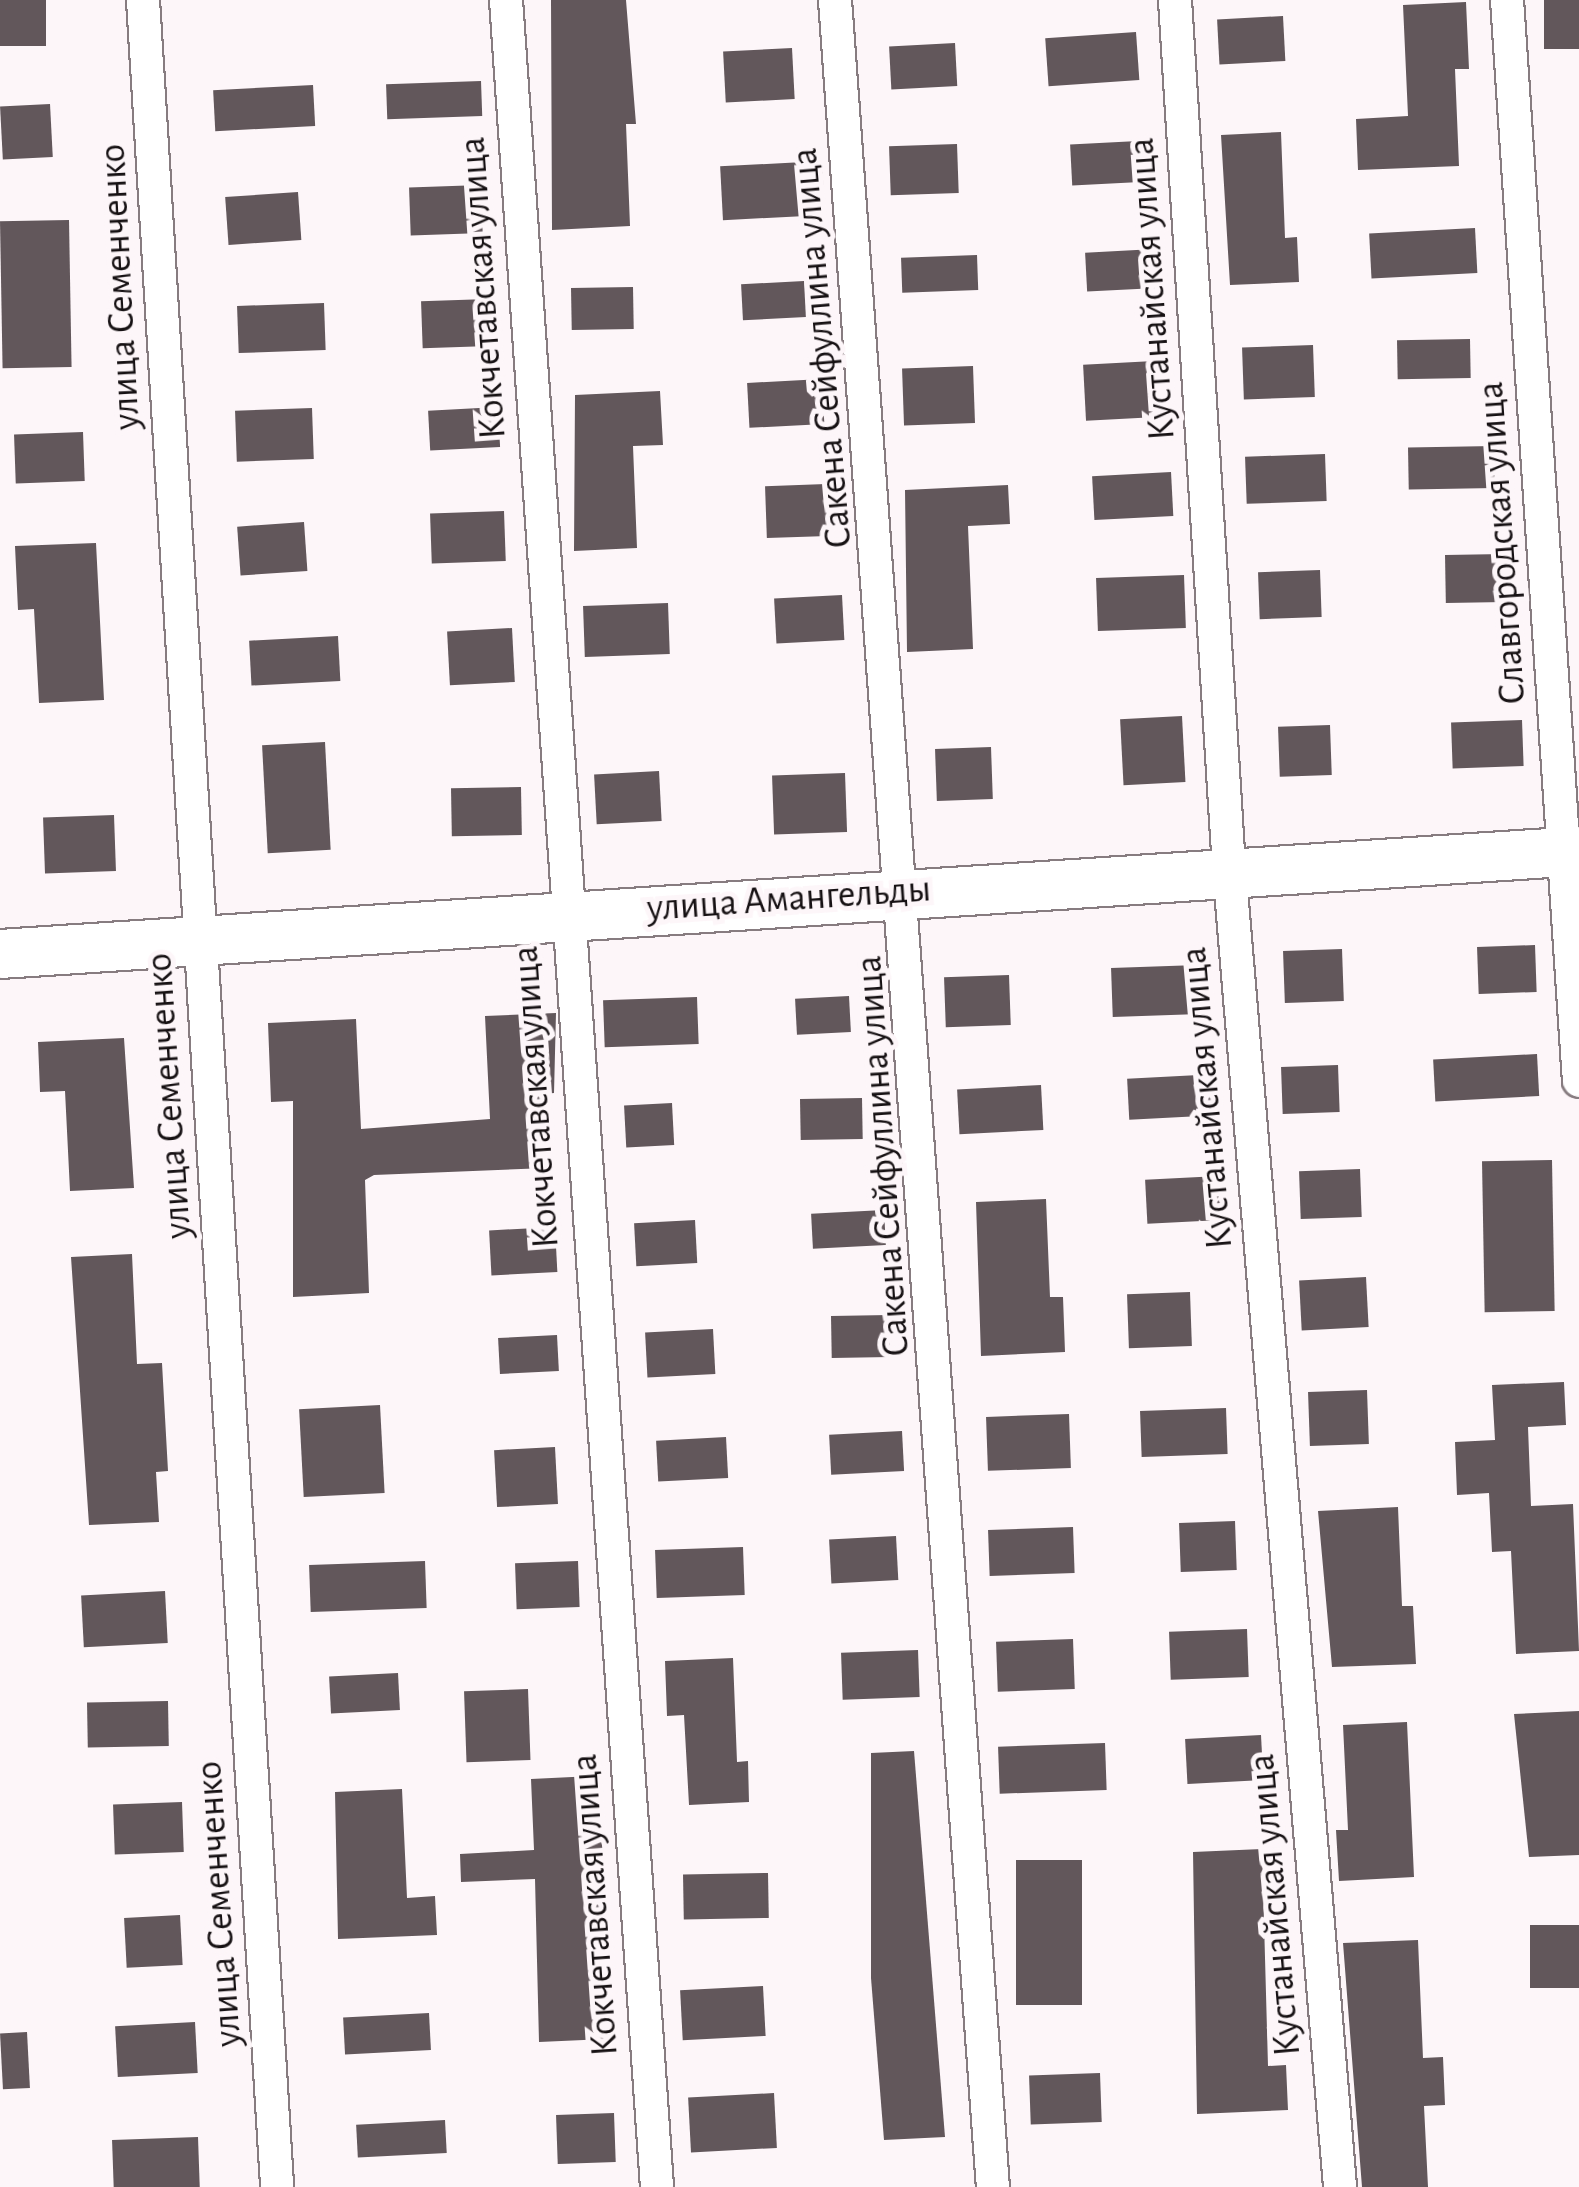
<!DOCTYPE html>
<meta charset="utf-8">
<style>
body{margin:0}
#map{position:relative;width:1579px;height:2187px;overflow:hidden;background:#fdf6f9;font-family:"Alegreya Sans",sans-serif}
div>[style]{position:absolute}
.building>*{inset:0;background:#62575b;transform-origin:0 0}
.roads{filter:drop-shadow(2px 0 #877c80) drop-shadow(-2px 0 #877c80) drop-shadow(0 2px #877c80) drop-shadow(0 -2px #877c80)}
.minor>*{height:32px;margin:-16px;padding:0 16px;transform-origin:16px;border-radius:16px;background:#fff}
.secondary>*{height:48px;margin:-24px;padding:0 24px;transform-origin:24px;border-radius:24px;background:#fff}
span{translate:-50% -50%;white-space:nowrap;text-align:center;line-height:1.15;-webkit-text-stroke:10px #fdf6f9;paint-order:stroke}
.street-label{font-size:38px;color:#161113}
</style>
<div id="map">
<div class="building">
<i style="left:0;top:0;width:46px;height:46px"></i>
<i style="clip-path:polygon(551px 0,626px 0,636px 124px,626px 124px,630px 226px,552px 230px)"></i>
<i style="left:1544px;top:0;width:35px;height:49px"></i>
<i style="clip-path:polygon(1466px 2px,1469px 69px,1455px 69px,1459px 166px,1358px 170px,1356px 119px,1408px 116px,1403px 5px)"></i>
<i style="left:1283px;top:16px;width:45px;height:66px;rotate:87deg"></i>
<i style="left:1136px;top:32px;width:48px;height:91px;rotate:86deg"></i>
<i style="left:955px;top:43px;width:43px;height:66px;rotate:87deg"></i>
<i style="left:792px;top:48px;width:51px;height:69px;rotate:87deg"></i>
<i style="left:481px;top:81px;width:35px;height:95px;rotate:88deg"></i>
<i style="left:313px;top:85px;width:41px;height:100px;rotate:87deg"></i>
<i style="left:50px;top:104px;width:53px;height:50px;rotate:87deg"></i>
<i style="clip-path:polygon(1281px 132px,1285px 238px,1297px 237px,1299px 282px,1230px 285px,1221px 135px)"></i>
<i style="left:1138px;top:141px;width:41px;height:68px;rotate:87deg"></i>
<i style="left:957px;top:144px;width:49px;height:68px;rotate:88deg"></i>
<i style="left:822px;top:161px;width:54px;height:102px;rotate:87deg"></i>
<i style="left:481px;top:185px;width:48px;height:72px;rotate:88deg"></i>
<i style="left:298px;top:192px;width:48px;height:73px;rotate:86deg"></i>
<i style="left:69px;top:220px;width:147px;height:69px;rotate:89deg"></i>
<i style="left:1475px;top:228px;width:45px;height:106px;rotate:87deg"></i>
<i style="left:1155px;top:249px;width:39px;height:70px;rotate:87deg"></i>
<i style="left:977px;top:255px;width:35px;height:76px;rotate:88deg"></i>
<i style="left:804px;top:281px;width:36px;height:63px;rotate:87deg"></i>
<i style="left:633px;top:287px;width:42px;height:62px;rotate:89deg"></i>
<i style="left:488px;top:299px;width:47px;height:67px;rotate:88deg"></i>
<i style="left:324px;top:303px;width:47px;height:87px;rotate:88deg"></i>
<i style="left:1470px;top:339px;width:39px;height:73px;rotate:89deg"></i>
<i style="left:1313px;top:345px;width:52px;height:71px;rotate:88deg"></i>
<i style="left:1154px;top:361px;width:56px;height:71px;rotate:87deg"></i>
<i style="left:973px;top:366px;width:57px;height:71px;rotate:88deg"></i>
<i style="left:822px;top:379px;width:45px;height:75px;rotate:87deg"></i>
<i style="clip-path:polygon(660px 391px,663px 445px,633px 446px,637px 548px,574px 551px,575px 395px)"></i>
<i style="left:498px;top:407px;width:40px;height:70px;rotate:87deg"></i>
<i style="left:312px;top:408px;width:51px;height:77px;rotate:88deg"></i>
<i style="left:83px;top:432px;width:49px;height:69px;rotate:88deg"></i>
<i style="left:1494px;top:446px;width:42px;height:86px;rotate:89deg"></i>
<i style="left:1325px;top:454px;width:47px;height:80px;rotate:88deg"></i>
<i style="left:1171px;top:472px;width:44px;height:79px;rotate:87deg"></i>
<i style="left:826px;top:484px;width:52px;height:61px;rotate:88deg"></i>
<i style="clip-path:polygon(1008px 485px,1010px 524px,968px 526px,973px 649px,907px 652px,905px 490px)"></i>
<i style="left:504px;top:511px;width:50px;height:74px;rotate:88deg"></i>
<i style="left:304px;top:522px;width:49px;height:67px;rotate:86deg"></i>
<i style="clip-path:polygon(96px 543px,104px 700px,39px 703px,34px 609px,18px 610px,15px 546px)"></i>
<i style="left:1504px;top:554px;width:48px;height:59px;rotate:89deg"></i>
<i style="left:1320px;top:570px;width:47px;height:62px;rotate:88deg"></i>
<i style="left:1184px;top:575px;width:53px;height:88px;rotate:88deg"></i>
<i style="left:842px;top:595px;width:45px;height:68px;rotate:87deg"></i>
<i style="left:668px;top:603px;width:51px;height:85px;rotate:88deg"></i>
<i style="left:512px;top:628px;width:54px;height:65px;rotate:87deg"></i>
<i style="left:338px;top:636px;width:45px;height:89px;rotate:87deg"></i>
<i style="left:1182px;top:716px;width:66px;height:62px;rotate:87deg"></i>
<i style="left:1522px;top:720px;width:46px;height:71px;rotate:88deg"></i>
<i style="left:1330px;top:725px;width:50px;height:52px;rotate:88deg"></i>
<i style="left:325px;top:742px;width:108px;height:63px;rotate:87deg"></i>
<i style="left:991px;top:747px;width:52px;height:56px;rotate:88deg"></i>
<i style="left:659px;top:771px;width:50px;height:65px;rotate:87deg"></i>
<i style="left:845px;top:773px;width:59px;height:73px;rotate:88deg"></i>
<i style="left:521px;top:787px;width:48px;height:70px;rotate:89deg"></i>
<i style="left:114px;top:815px;width:56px;height:71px;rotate:88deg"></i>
<i style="left:1535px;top:945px;width:47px;height:58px;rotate:88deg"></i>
<i style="left:1342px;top:949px;width:52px;height:59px;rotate:88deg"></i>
<i style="left:1198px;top:965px;width:49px;height:87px;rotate:88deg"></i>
<i style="left:1009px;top:975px;width:50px;height:65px;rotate:88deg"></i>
<i style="left:849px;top:996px;width:36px;height:54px;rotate:87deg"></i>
<i style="left:697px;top:997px;width:47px;height:94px;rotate:88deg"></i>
<i style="clip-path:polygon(556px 1013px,554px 1093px,544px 1094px,547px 1168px,374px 1175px,365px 1180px,369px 1293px,293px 1297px,293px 1101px,271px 1102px,268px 1023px,356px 1019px,361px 1129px,490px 1119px,485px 1016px)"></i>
<i style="clip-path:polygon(124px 1038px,134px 1188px,70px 1191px,65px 1091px,40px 1092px,38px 1042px)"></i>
<i style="left:1537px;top:1054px;width:42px;height:104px;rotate:87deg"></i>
<i style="left:1338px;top:1065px;width:47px;height:57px;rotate:88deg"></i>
<i style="left:1218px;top:1074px;width:41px;height:91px;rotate:87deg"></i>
<i style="left:1041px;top:1085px;width:45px;height:84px;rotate:87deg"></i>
<i style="left:862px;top:1098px;width:41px;height:62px;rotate:89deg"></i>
<i style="left:672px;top:1103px;width:42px;height:48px;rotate:87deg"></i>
<i style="left:1552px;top:1160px;width:151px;height:70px;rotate:89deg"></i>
<i style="left:1360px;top:1169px;width:48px;height:61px;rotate:88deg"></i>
<i style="left:1219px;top:1176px;width:44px;height:74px;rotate:87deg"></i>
<i style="clip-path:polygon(1046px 1199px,1050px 1297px,1063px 1297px,1065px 1352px,981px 1356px,976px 1202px)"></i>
<i style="left:884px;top:1210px;width:35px;height:73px;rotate:87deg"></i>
<i style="left:695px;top:1220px;width:43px;height:61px;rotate:87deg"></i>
<i style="left:555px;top:1227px;width:45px;height:66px;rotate:87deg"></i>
<i style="clip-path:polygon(132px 1254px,137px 1364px,162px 1363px,168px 1471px,156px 1472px,159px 1522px,89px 1525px,71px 1257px)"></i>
<i style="left:1366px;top:1277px;width:50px;height:67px;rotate:87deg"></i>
<i style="left:1190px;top:1292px;width:54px;height:63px;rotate:88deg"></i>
<i style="left:889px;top:1315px;width:42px;height:58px;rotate:89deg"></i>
<i style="left:713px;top:1329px;width:45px;height:68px;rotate:87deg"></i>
<i style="left:557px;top:1335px;width:36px;height:59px;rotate:87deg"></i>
<i style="clip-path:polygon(1564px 1382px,1566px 1425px,1528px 1427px,1531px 1506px,1573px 1504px,1579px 1651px,1516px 1654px,1511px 1551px,1492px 1552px,1489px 1493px,1457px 1495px,1455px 1442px,1495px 1440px,1492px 1385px)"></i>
<i style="left:1367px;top:1390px;width:54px;height:59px;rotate:88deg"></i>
<i style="left:380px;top:1405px;width:88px;height:81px;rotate:87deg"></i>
<i style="left:1226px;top:1408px;width:46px;height:86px;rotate:88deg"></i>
<i style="left:1069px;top:1414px;width:54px;height:83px;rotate:88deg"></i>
<i style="left:902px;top:1431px;width:40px;height:73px;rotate:87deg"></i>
<i style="left:726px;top:1437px;width:41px;height:70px;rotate:87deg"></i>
<i style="left:555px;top:1447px;width:57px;height:61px;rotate:87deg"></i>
<i style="clip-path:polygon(1398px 1507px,1402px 1606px,1413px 1606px,1416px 1664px,1332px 1667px,1318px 1511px)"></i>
<i style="left:1235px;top:1521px;width:49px;height:56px;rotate:88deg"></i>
<i style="left:1073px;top:1527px;width:46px;height:85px;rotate:88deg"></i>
<i style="left:896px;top:1536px;width:44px;height:67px;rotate:87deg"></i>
<i style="left:743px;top:1547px;width:48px;height:88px;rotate:88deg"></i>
<i style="left:425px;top:1561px;width:47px;height:116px;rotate:88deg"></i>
<i style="left:578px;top:1561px;width:46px;height:63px;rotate:88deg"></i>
<i style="left:165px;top:1591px;width:52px;height:84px;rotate:87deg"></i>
<i style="left:1247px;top:1629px;width:48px;height:78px;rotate:88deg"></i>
<i style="left:1073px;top:1639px;width:50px;height:77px;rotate:88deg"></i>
<i style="left:918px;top:1650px;width:47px;height:77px;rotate:88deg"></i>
<i style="clip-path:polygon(733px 1658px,737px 1762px,748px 1761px,749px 1802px,689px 1805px,684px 1715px,667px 1716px,665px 1661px)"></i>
<i style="left:398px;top:1673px;width:37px;height:69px;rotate:87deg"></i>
<i style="left:528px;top:1689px;width:71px;height:64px;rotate:88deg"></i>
<i style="left:168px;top:1701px;width:45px;height:81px;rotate:89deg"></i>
<i style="clip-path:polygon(1579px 1711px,1579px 1855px,1529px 1857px,1514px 1714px)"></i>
<i style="clip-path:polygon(1407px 1722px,1414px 1877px,1339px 1881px,1336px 1830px,1348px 1830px,1343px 1725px)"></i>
<i style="left:1261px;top:1735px;width:45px;height:76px;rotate:87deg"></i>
<i style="left:1105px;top:1743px;width:47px;height:107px;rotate:88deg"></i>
<i style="clip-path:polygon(914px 1751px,945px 2137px,884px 2140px,871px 1978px,871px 1753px)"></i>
<i style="clip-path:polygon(593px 1776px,606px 1876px,606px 2039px,539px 2042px,535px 1879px,461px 1882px,460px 1854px,534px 1850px,531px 1779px)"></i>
<i style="clip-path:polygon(402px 1789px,407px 1898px,435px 1896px,437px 1935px,338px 1939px,335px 1792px)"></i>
<i style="left:182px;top:1802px;width:50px;height:69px;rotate:88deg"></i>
<i style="clip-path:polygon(1262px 1849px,1268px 2066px,1286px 2065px,1288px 2110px,1197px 2114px,1193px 1852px)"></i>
<i style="left:1082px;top:1860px;width:145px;height:66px;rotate:90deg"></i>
<i style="left:768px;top:1873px;width:45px;height:85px;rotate:89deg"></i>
<i style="left:180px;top:1915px;width:50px;height:56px;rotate:87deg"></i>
<i style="left:1579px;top:1925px;width:63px;height:49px;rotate:90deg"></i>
<i style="clip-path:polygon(1418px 1940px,1423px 2058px,1443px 2057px,1445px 2105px,1424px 2106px,1428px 2187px,1362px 2187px,1343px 1943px)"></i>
<i style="left:763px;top:1986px;width:50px;height:83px;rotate:87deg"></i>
<i style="left:429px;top:2013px;width:37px;height:86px;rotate:87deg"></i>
<i style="left:195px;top:2022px;width:51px;height:80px;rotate:87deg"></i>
<i style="left:27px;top:2032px;width:56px;height:27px;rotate:87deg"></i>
<i style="left:1100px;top:2073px;width:49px;height:71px;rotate:88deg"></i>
<i style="left:774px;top:2093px;width:55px;height:86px;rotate:87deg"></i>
<i style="left:614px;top:2113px;width:49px;height:58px;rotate:88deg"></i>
<i style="left:445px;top:2120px;width:33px;height:89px;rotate:87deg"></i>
<i style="left:198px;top:2137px;width:50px;height:86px;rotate:88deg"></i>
</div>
<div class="roads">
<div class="minor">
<i style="left:143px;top:0;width:2191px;rotate:86.49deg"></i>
<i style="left:506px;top:0;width:2192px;rotate:86.05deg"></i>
<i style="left:835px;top:0;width:2193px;rotate:85.87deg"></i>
<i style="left:1175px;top:0;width:869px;rotate:86.44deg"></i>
<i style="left:1229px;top:867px;width:1325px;rotate:85.19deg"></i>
<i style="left:1507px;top:0;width:1083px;rotate:86.19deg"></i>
</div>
<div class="secondary">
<i style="left:0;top:954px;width:1582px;rotate:-3.73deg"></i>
</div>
</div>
<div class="street-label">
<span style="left:121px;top:287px;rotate:-93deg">улица Семенченко</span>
<span style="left:484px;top:288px;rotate:-94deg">Кокчетавская улица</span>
<span style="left:1153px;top:289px;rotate:-94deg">Кустанайская улица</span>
<span style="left:823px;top:348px;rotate:-95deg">Сакена Сейфуллина улица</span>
<span style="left:1503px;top:543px;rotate:-94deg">Славгородская улица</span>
<span style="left:789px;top:900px;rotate:-4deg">улица Амангельды</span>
<span style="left:170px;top:1096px;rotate:-94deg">улица Семенченко</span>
<span style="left:537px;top:1097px;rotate:-94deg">Кокчетавская улица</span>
<span style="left:1208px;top:1098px;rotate:-95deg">Кустанайская улица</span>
<span style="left:884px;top:1156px;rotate:-94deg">Сакена Сейфуллина улица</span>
<span style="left:220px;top:1904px;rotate:-94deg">улица Семенченко</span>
<span style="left:596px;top:1905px;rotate:-94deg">Кокчетавская улица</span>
<span style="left:1276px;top:1905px;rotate:-95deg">Кустанайская улица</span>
</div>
</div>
